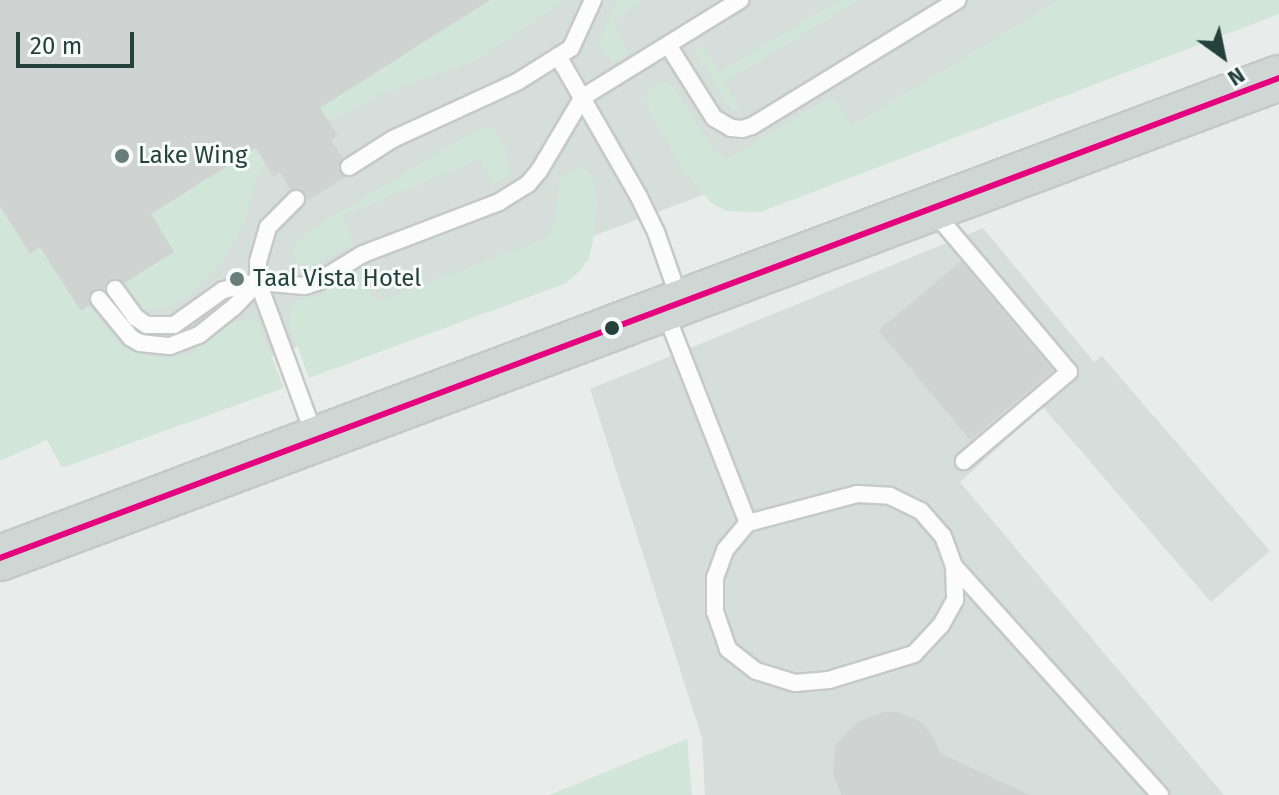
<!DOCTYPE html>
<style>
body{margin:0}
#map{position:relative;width:1279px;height:795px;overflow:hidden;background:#e8edeb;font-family:"Fira Sans",sans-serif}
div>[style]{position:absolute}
.built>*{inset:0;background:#d6dedb}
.green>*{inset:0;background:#d1e6d8}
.building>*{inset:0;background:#cfd4d2;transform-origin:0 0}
.roads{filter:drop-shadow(2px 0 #c5cac8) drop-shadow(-2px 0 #c5cac8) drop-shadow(0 2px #c5cac8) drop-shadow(0 -2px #c5cac8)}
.service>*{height:16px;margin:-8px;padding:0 8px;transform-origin:8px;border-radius:8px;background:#fcfcfc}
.primary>*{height:44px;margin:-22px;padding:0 22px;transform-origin:22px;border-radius:22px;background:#cfd7d5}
.bus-1>*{height:6px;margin:-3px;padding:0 3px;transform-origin:3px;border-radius:3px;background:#e5007d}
.dots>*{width:22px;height:22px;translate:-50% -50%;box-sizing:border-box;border:4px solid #f7fbf9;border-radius:50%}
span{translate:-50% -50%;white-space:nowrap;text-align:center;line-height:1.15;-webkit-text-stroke:6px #f7fbf9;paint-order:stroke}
.poi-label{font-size:24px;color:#24423a}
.left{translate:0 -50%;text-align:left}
.north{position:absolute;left:1183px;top:16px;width:80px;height:80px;-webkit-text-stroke:6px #f7fbf9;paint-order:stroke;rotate:147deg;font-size:22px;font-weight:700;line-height:32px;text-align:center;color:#24423a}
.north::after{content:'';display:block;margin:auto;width:28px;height:36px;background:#24423a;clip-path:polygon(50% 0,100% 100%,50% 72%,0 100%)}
.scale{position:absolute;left:16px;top:32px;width:118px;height:36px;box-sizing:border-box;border:4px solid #24423a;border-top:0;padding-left:10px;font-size:24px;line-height:28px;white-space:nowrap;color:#24423a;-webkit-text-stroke:6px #f7fbf9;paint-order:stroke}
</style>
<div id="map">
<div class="built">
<i style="clip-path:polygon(0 0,1225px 0,47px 440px,0 343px)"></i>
<i style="clip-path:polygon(983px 228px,1094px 362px,1102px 356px,1270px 551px,1211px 602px,1043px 407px,960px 482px,1224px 795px,705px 795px,702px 738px,590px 389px)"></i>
</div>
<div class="green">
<i style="clip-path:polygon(490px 0,565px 0,476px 60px,382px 93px,328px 121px,320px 108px)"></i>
<i style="clip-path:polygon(617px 0,644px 0,615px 18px,614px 24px,629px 54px,613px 62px,601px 50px,600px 40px)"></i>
<i style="clip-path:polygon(840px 0,859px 0,724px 82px,738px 106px,737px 111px,732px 110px,696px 52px,697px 47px,703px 48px,719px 73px)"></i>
<i style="clip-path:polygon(1059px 0,1279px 0,1279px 14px,761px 212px,726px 211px,711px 203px,680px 166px,650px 111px,647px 97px,652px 87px,663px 81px,672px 85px,712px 149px,726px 160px,828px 99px,837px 102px,852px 126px)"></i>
<i style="clip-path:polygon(492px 126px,505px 146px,510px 176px,492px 185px,481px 159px,343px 215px,353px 244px,309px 267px,295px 262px,292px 248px,309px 231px,482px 127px)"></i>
<i style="clip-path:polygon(255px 148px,265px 163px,257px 175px,245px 221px,229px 251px,213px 273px,190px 294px,174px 305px,145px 310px,124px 284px,174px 252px,151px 214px)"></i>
<i style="clip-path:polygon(579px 166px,588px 171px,594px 182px,597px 200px,593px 242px,588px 260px,577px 274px,564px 284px,309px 378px,289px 323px,291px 302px,323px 294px,356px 272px,365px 279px,376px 303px,537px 242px,548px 236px,554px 224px,560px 178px)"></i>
<i style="clip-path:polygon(0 206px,29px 253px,40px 247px,80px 310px,88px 306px,122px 345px,151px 357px,171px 358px,190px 354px,231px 322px,256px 318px,284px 388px,62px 468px,47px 440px,0 461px)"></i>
<i style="clip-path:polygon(687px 739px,692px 795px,549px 795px)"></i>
</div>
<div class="building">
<i style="clip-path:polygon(0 0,490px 0,320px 108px,338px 135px,331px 140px,343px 158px,338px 168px,346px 177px,307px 201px,304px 192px,290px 190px,280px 172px,273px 177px,256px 148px,151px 214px,174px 252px,124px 283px,113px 278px,104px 289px,93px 290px,89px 296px,90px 305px,81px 311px,40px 247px,30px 254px,0 206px)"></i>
<i style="left:961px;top:261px;width:143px;height:108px;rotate:50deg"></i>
<i style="clip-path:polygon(884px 712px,897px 712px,920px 721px,934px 738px,940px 753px,1030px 795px,841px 795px,833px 774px,835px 746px,857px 722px)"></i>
</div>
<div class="roads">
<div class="service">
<i style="left:668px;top:45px;width:86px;rotate:57.8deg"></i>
<i style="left:714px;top:118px;width:20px;rotate:30deg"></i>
<i style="left:731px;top:128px;width:11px;rotate:5deg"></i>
<i style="left:742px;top:129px;width:10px;rotate:-17deg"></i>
<i style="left:752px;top:126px;width:241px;rotate:-31.5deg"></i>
<i style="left:558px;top:56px;width:160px;rotate:60.1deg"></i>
<i style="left:638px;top:195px;width:41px;rotate:64.1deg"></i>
<i style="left:656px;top:232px;width:73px;rotate:70.8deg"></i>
<i style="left:349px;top:167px;width:52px;rotate:-32.5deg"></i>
<i style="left:393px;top:139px;width:136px;rotate:-24.7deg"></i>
<i style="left:517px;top:82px;width:64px;rotate:-32.2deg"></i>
<i style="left:571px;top:48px;width:53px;rotate:-65.4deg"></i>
<i style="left:296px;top:199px;width:40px;rotate:135deg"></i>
<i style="left:268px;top:227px;width:36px;rotate:106deg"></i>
<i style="left:258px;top:262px;width:20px;rotate:90deg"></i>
<i style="left:258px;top:282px;width:168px;rotate:69.8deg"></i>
<i style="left:934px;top:212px;width:209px;rotate:49.8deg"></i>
<i style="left:1069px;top:372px;width:138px;rotate:139.7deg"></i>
<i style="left:115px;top:289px;width:34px;rotate:54deg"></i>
<i style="left:135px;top:317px;width:14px;rotate:34deg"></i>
<i style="left:147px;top:325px;width:27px"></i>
<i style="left:174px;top:325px;width:60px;rotate:-35.5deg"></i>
<i style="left:223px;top:290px;width:36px;rotate:-13deg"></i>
<i style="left:258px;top:282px;width:46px;rotate:5deg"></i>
<i style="left:304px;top:286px;width:14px;rotate:-17deg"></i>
<i style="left:317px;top:282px;width:54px;rotate:-31.3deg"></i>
<i style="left:363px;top:254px;width:146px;rotate:-20.9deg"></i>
<i style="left:499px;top:202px;width:34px;rotate:-32deg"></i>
<i style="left:528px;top:184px;width:17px;rotate:-50deg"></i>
<i style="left:539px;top:171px;width:86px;rotate:-59.3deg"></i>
<i style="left:583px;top:97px;width:185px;rotate:-31.7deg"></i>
<i style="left:99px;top:299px;width:50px;rotate:50.6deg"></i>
<i style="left:131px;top:338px;width:10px;rotate:29deg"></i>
<i style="left:140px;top:343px;width:30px;rotate:6deg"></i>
<i style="left:170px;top:346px;width:31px;rotate:-21deg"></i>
<i style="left:199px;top:335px;width:45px;rotate:-38.7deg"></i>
<i style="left:234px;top:307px;width:33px;rotate:-46deg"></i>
<i style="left:664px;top:309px;width:230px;rotate:68.6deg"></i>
<i style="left:857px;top:494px;width:33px;rotate:3deg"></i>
<i style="left:890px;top:496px;width:34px;rotate:26deg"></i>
<i style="left:921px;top:511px;width:33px;rotate:49deg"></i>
<i style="left:943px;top:536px;width:32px;rotate:70deg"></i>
<i style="left:954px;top:566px;width:34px;rotate:88deg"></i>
<i style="left:955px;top:600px;width:29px;rotate:119deg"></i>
<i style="left:941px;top:625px;width:40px;rotate:133deg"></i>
<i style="left:914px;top:654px;width:89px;rotate:163deg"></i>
<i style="left:829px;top:680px;width:34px;rotate:175deg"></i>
<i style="left:795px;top:683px;width:41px;rotate:-162.9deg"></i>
<i style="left:756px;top:671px;width:36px;rotate:-142deg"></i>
<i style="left:728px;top:649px;width:39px;rotate:-109deg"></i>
<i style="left:715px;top:612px;width:34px;rotate:-90deg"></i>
<i style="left:715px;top:578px;width:30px;rotate:-70deg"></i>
<i style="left:725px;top:550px;width:35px;rotate:-50deg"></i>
<i style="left:748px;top:523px;width:113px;rotate:-14.9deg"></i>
<i style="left:954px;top:566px;width:308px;rotate:48deg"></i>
</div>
<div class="primary">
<i style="left:0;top:558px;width:1366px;rotate:-20.57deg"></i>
</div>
</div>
<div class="bus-1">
<i style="left:0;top:558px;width:1366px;rotate:-20.57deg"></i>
</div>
<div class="dots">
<i style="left:122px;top:156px;background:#697e78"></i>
<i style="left:237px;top:279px;background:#697e78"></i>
<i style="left:612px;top:328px;background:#24423a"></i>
</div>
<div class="poi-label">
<span class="left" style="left:138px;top:156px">Lake Wing</span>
<span class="left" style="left:253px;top:279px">Taal Vista Hotel</span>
</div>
<div class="north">N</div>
<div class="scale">20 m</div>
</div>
